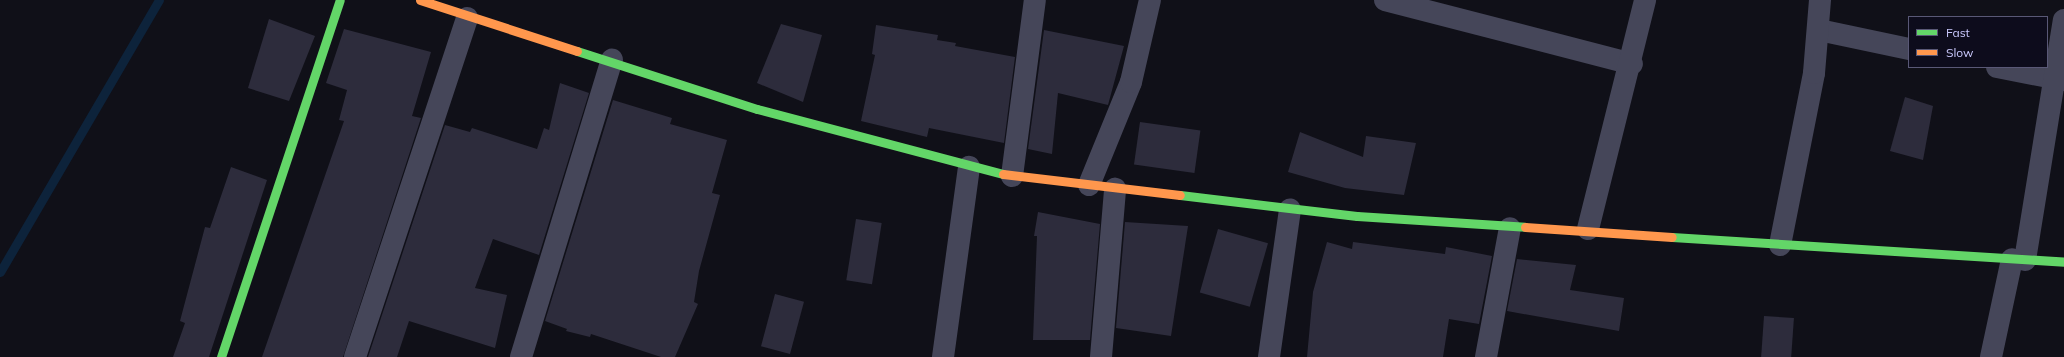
<!DOCTYPE html>
<style>
body{margin:0}
#map{position:relative;width:2064px;height:357px;overflow:hidden;background:#101018;font-family:Mulish,sans-serif}
div>[style]{position:absolute}
.stream>*{height:9px;margin:-4.5px;padding:0 4.5px;transform-origin:4.5px;border-radius:4.5px;background:#0d233b}
.building>*{inset:0;background:#2d2c3c;transform-origin:0 0}
.street>*{height:22px;margin:-11px;padding:0 11px;transform-origin:11px;border-radius:11px;background:#454659}
.fast>*{height:9px;margin:-4.5px;padding:0 4.5px;transform-origin:4.5px;border-radius:4.5px;background:#63d668}
.slow>*{height:9px;margin:-4.5px;padding:0 4.5px;transform-origin:4.5px;border-radius:4.5px;background:#ff974d}
span{translate:-50% -50%;white-space:nowrap;text-align:center;line-height:1.15;-webkit-text-stroke:3px #0d0c1c;paint-order:stroke}
.legend{position:absolute;left:1908px;top:16px;width:140px;height:52px;box-sizing:border-box;background:#0d0c1c;border:1px solid #595876;margin:0;padding:5px 7px;list-style:none;font-size:12px;color:#cac9fd}
.legend li{display:flex;align-items:center;gap:8px;height:20px}
.legend b{width:20px;border:1px solid #595876}
</style>
<div id="map">
<div class="stream">
<i style="left:0;top:272px;width:315px;rotate:-59.7deg"></i>
</div>
<div class="building">
<i style="clip-path:polygon(269px 19px,315px 36px,289px 101px,248px 88px)"></i>
<i style="clip-path:polygon(781px 24px,822px 35px,803px 102px,757px 83px)"></i>
<i style="clip-path:polygon(876px 25px,938px 35px,937px 40px,956px 43px,955px 46px,1015px 57px,1004px 143px,929px 128px,927px 137px,861px 121px,875px 55px,872px 54px)"></i>
<i style="clip-path:polygon(344px 29px,431px 52px,412px 116px,421px 118px,343px 357px,262px 357px,344px 121px,339px 120px,347px 90px,326px 83px)"></i>
<i style="clip-path:polygon(1044px 30px,1124px 46px,1108px 105px,1058px 93px,1052px 154px,1028px 149px)"></i>
<i style="clip-path:polygon(560px 83px,589px 93px,539px 255px,493px 239px,475px 288px,507px 295px,495px 348px,409px 321px,397px 357px,368px 357px,445px 125px,470px 132px,472px 128px,537px 149px,544px 128px,549px 130px)"></i>
<i style="clip-path:polygon(1905px 97px,1933px 106px,1923px 160px,1890px 151px)"></i>
<i style="clip-path:polygon(613px 100px,672px 118px,670px 124px,727px 140px,712px 193px,720px 195px,699px 271px,694px 302px,698px 304px,675px 357px,661px 357px,591px 334px,590px 337px,566px 331px,567px 329px,545px 321px)"></i>
<i style="left:1140px;top:122px;width:61px;height:43px;rotate:8deg"></i>
<i style="clip-path:polygon(1300px 132px,1363px 157px,1366px 136px,1416px 143px,1404px 195px,1345px 188px,1288px 172px)"></i>
<i style="clip-path:polygon(231px 167px,267px 180px,209px 357px,173px 357px,185px 323px,180px 321px,205px 227px,210px 228px)"></i>
<i style="clip-path:polygon(1038px 212px,1100px 224px,1090px 340px,1033px 340px,1037px 236px,1034px 236px)"></i>
<i style="left:856px;top:219px;width:26px;height:62px;rotate:9deg"></i>
<i style="clip-path:polygon(1125px 222px,1188px 226px,1171px 336px,1116px 328px)"></i>
<i style="left:1218px;top:229px;width:52px;height:66px;rotate:16deg"></i>
<i style="clip-path:polygon(1327px 242px,1352px 249px,1353px 242px,1445px 254px,1446px 247px,1492px 256px,1479px 324px,1449px 319px,1443px 357px,1307px 357px,1313px 292px)"></i>
<i style="clip-path:polygon(1517px 259px,1576px 265px,1570px 290px,1624px 298px,1619px 331px,1507px 311px)"></i>
<i style="left:775px;top:294px;width:30px;height:54px;rotate:15deg"></i>
<i style="left:1764px;top:316px;width:30px;height:41px;rotate:4deg"></i>
</div>
<div class="street">
<i style="left:1385px;top:0;width:255px;rotate:14.5deg"></i>
<i style="left:1819px;top:30px;width:92px;rotate:11.9deg"></i>
<i style="left:1997px;top:67px;width:68px;rotate:11deg"></i>
<i style="left:1012px;top:176px;width:177px;rotate:-82.6deg"></i>
<i style="left:1089px;top:185px;width:111px;rotate:-67.8deg"></i>
<i style="left:1131px;top:82px;width:84px;rotate:-77deg"></i>
<i style="left:1588px;top:229px;width:236px;rotate:-76deg"></i>
<i style="left:1780px;top:245px;width:175px;rotate:-78.8deg"></i>
<i style="left:1814px;top:73px;width:73px;rotate:-85.3deg"></i>
<i style="left:2025px;top:260px;width:243px;rotate:-80.8deg"></i>
<i style="left:355px;top:357px;width:357px;rotate:-71.7deg"></i>
<i style="left:521px;top:357px;width:311px;rotate:-73deg"></i>
<i style="left:943px;top:357px;width:192px;rotate:-82.2deg"></i>
<i style="left:1101px;top:357px;width:169px;rotate:-85.2deg"></i>
<i style="left:1269px;top:357px;width:149px;rotate:-81.9deg"></i>
<i style="left:1486px;top:357px;width:131px;rotate:-79.5deg"></i>
<i style="left:1991px;top:357px;width:100px;rotate:-77.9deg"></i>
</div>
<div class="fast">
<i style="left:577px;top:51px;width:189px;rotate:17.9deg"></i>
<i style="left:757px;top:109px;width:254px;rotate:14.8deg"></i>
<i style="left:1180px;top:195px;width:178px;rotate:6.8deg"></i>
<i style="left:1357px;top:216px;width:168px;rotate:3.7deg"></i>
<i style="left:1672px;top:237px;width:393px;rotate:3.6deg"></i>
<i style="left:221px;top:357px;width:376px;rotate:-71.6deg"></i>
</div>
<div class="slow">
<i style="left:420px;top:0;width:165px;rotate:18deg"></i>
<i style="left:1003px;top:174px;width:178px;rotate:6.8deg"></i>
<i style="left:1525px;top:227px;width:147px;rotate:3.9deg"></i>
</div>
<ul class="legend">
<li><b style="height:5px;background:#63d668"></b>Fast</li>
<li><b style="height:5px;background:#ff974d"></b>Slow</li>
</ul>
</div>
